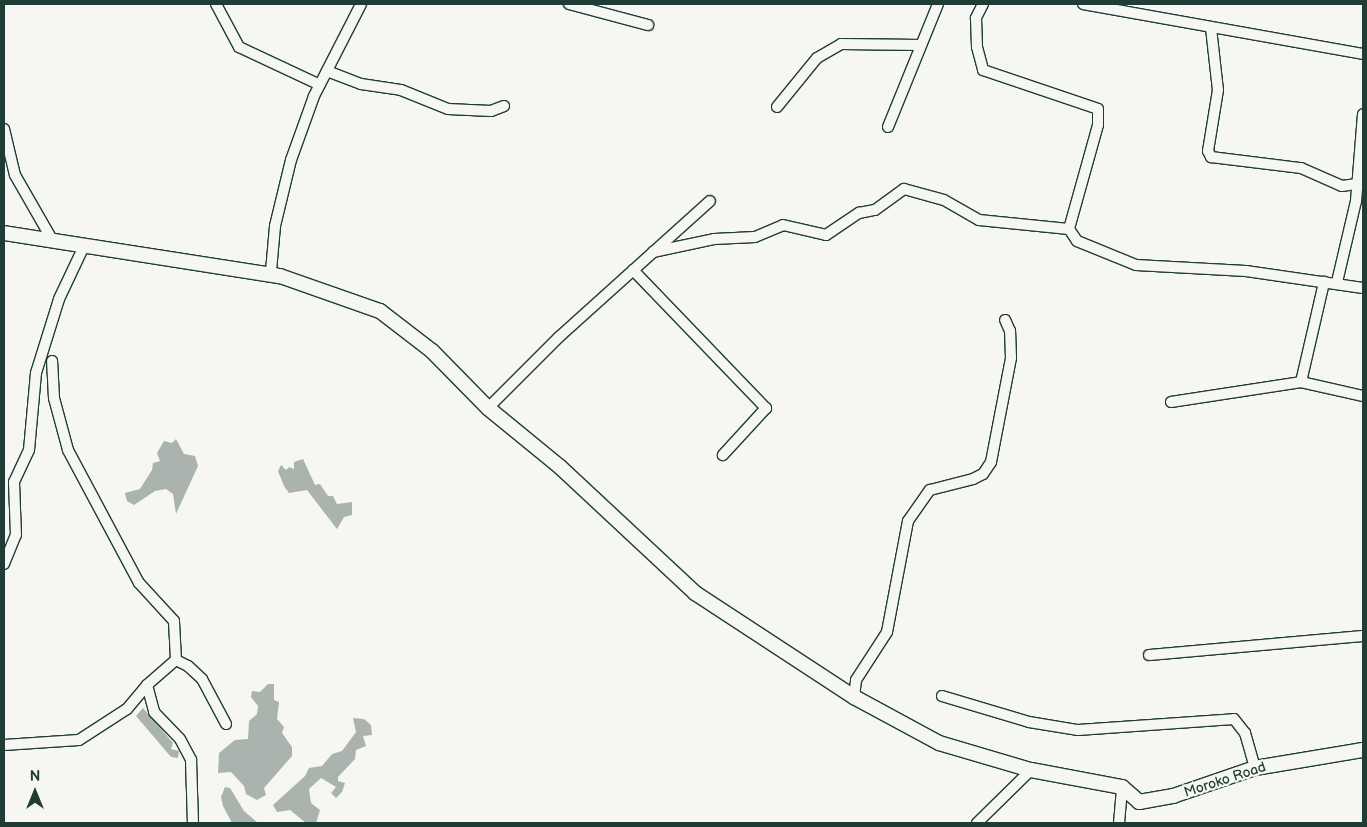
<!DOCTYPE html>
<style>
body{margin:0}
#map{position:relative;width:1367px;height:827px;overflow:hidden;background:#f6f6f2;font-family:"Balsamiq Sans",sans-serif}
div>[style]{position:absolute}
.water>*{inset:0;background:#aab3ae}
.roads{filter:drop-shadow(1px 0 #1f3d34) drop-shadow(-1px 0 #1f3d34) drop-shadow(0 1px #1f3d34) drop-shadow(0 -1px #1f3d34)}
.street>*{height:10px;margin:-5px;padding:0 5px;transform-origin:5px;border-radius:5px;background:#f6f6f2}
.secondary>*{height:14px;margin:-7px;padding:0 7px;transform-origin:7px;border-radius:7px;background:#f6f6f2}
span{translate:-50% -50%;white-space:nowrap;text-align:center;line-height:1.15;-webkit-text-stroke:4.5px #f6f6f2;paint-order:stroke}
.street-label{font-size:14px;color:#1f3d34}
.frame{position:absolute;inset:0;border:5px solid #1f3d34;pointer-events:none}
.north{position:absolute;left:10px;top:767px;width:50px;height:50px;-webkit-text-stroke:4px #f6f6f2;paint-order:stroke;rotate:0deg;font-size:14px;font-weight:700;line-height:20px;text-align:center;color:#1f3d34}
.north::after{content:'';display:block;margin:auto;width:18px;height:22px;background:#1f3d34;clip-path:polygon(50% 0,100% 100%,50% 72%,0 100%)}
</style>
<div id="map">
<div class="water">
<i style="clip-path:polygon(176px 439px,184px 454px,195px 456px,198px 466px,176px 514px,173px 494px,166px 489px,155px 491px,134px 505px,127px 501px,125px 493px,140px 489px,152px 470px,153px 463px,160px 461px,157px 453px,164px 441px,172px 443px)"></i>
<i style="clip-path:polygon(303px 459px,315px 485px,320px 484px,328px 496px,333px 496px,337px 504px,352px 502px,352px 515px,344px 517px,337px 529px,307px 490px,289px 493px,284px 486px,278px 471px,281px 465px,286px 470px,289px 467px,294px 469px,294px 462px)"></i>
<i style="clip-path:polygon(268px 684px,274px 684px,274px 700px,279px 702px,277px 719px,284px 727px,282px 733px,292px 747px,292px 756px,264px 788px,266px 795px,257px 800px,246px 794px,244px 786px,231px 772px,218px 773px,219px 753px,235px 740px,248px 739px,249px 721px,257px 714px,258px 706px,251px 697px,252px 691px,260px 692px)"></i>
<i style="clip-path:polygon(143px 708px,173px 743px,171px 749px,179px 751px,178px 758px,171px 757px,136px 716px)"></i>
<i style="clip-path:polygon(353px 718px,364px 719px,371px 725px,372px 735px,363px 736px,366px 746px,356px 750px,355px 759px,338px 777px,338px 781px,345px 783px,342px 792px,336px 798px,331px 793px,336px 787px,321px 778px,309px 789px,311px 803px,320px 810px,316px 823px,306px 823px,290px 810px,277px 812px,273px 805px,305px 776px,309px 768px,322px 766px,332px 754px,342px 751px,356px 732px)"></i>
<i style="clip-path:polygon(225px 787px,230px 788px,244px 811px,258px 823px,232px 823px,223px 806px,221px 797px)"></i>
</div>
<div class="roads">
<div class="street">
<i style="left:216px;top:4px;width:49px;rotate:61.9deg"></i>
<i style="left:239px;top:47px;width:89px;rotate:25.1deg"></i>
<i style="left:569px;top:4px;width:82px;rotate:14.9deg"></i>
<i style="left:983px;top:4px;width:16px;rotate:117deg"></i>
<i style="left:976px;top:18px;width:29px;rotate:88deg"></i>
<i style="left:977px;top:47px;width:24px;rotate:75deg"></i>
<i style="left:983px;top:70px;width:121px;rotate:18.7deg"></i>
<i style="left:1098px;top:109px;width:16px;rotate:90deg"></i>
<i style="left:1098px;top:125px;width:108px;rotate:105.6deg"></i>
<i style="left:1069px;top:229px;width:14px;rotate:56deg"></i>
<i style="left:1077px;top:241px;width:64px;rotate:22.1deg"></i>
<i style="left:1136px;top:265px;width:110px;rotate:3.1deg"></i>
<i style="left:1246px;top:271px;width:118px;rotate:8.3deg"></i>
<i style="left:1083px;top:4px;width:284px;rotate:10.1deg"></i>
<i style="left:1211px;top:28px;width:62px;rotate:83.6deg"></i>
<i style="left:1218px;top:90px;width:62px;rotate:99.3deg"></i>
<i style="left:1208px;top:151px;width:7px;rotate:63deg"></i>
<i style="left:1211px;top:157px;width:91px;rotate:7deg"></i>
<i style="left:1301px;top:168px;width:45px;rotate:23.7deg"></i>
<i style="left:1342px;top:186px;width:15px;rotate:-8deg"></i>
<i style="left:327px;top:71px;width:36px;rotate:21deg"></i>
<i style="left:361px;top:84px;width:40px;rotate:8.5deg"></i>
<i style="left:401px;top:90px;width:51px;rotate:22deg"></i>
<i style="left:448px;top:109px;width:43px;rotate:2.7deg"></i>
<i style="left:491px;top:111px;width:14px;rotate:-21deg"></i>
<i style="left:777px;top:107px;width:63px;rotate:-50.8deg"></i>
<i style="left:817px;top:58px;width:28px;rotate:-30deg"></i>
<i style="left:841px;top:44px;width:80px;rotate:0.7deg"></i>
<i style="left:888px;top:127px;width:133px;rotate:-67.9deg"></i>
<i style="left:4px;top:129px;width:47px;rotate:76.6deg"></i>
<i style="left:15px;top:175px;width:76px;rotate:60.1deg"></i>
<i style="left:653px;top:252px;width:62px;rotate:-12deg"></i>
<i style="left:714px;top:239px;width:41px;rotate:-2.8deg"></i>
<i style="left:755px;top:237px;width:30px;rotate:-23deg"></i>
<i style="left:783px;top:225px;width:44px;rotate:13.1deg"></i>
<i style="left:826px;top:235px;width:40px;rotate:-34deg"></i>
<i style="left:859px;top:213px;width:16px;rotate:-11deg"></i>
<i style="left:875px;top:210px;width:36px;rotate:-36deg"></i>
<i style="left:904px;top:189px;width:41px;rotate:15.4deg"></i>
<i style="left:944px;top:200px;width:40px;rotate:29.7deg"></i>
<i style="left:979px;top:220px;width:90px;rotate:5.7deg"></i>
<i style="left:633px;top:270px;width:192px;rotate:46.1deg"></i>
<i style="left:766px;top:408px;width:64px;rotate:132.5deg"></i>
<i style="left:279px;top:275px;width:9px;rotate:-153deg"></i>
<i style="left:271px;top:271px;width:45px;rotate:-84.9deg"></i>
<i style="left:275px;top:226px;width:68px;rotate:-76.4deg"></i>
<i style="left:291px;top:160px;width:68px;rotate:-70.2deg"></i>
<i style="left:314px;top:96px;width:103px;rotate:-62.9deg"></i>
<i style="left:1337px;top:282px;width:83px;rotate:-76.8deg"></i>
<i style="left:1356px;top:201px;width:87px;rotate:-85.4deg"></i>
<i style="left:1301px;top:382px;width:103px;rotate:-77deg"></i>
<i style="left:1171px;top:402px;width:132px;rotate:-8.7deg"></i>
<i style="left:1301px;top:382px;width:64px;rotate:12.7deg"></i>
<i style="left:488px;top:408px;width:100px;rotate:-45deg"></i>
<i style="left:559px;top:337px;width:203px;rotate:-42deg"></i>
<i style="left:4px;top:564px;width:31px;rotate:-68deg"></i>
<i style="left:16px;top:535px;width:53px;rotate:-92.2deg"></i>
<i style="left:14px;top:482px;width:35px;rotate:-65deg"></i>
<i style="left:29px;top:450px;width:77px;rotate:-84.8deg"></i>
<i style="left:36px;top:373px;width:77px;rotate:-72.7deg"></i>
<i style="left:59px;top:299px;width:59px;rotate:-64.7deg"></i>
<i style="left:1149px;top:655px;width:215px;rotate:-5.1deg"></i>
<i style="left:176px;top:660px;width:13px;rotate:27deg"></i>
<i style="left:188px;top:666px;width:19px;rotate:43deg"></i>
<i style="left:202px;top:679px;width:51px;rotate:61.9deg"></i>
<i style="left:147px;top:685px;width:28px;rotate:75deg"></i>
<i style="left:154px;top:712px;width:37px;rotate:46deg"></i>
<i style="left:180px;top:739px;width:24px;rotate:62deg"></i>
<i style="left:191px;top:760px;width:63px;rotate:88.2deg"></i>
<i style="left:942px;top:696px;width:91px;rotate:16.6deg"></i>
<i style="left:1029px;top:722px;width:50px;rotate:9.3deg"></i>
<i style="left:1078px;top:730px;width:156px;rotate:-4deg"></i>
<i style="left:1234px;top:719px;width:18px;rotate:52deg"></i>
<i style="left:1245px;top:733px;width:36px;rotate:74deg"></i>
<i style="left:854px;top:697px;width:17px;rotate:-83deg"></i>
<i style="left:856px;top:680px;width:57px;rotate:-57.1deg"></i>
<i style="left:887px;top:632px;width:113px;rotate:-79.3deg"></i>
<i style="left:908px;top:521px;width:38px;rotate:-55deg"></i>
<i style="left:930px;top:490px;width:44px;rotate:-14.3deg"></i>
<i style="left:973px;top:479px;width:11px;rotate:-27deg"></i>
<i style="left:983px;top:474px;width:14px;rotate:-56deg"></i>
<i style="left:991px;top:462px;width:106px;rotate:-79.1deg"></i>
<i style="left:1011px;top:358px;width:27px;rotate:-92deg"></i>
<i style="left:1010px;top:331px;width:12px;rotate:-114deg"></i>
<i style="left:4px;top:745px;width:75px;rotate:-3.8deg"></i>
<i style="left:79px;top:740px;width:57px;rotate:-32.9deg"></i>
<i style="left:127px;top:709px;width:31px;rotate:-50deg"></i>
<i style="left:147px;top:685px;width:38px;rotate:-41deg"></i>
<i style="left:176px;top:660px;width:39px;rotate:-93deg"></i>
<i style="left:174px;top:621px;width:52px;rotate:-132.6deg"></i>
<i style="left:139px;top:583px;width:151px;rotate:-118.1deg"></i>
<i style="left:68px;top:450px;width:54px;rotate:-105.1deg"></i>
<i style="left:54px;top:398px;width:37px;rotate:-93deg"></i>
<i style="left:977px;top:823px;width:76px;rotate:-44.5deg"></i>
<i style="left:1119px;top:823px;width:36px;rotate:-85deg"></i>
</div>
<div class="secondary">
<i style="left:4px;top:233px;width:279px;rotate:8.9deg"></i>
<i style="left:280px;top:276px;width:106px;rotate:19.3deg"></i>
<i style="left:380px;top:311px;width:66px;rotate:37.6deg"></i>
<i style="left:432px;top:351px;width:80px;rotate:45.5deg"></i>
<i style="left:488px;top:408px;width:93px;rotate:39.3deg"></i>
<i style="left:560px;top:467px;width:185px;rotate:43deg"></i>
<i style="left:695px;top:593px;width:190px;rotate:33.2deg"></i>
<i style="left:854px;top:697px;width:97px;rotate:28.4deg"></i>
<i style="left:939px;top:743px;width:96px;rotate:16.4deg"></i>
<i style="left:1031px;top:770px;width:93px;rotate:10.6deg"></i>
<i style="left:1122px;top:787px;width:23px;rotate:41deg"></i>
<i style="left:1139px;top:802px;width:35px;rotate:-10deg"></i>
<i style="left:1173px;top:796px;width:87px;rotate:-18.9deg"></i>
<i style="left:1255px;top:768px;width:109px;rotate:-9.5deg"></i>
</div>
</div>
<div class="street-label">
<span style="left:1225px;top:780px;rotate:-18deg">Moroko Road</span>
</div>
<div class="frame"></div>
<div class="north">N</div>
</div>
